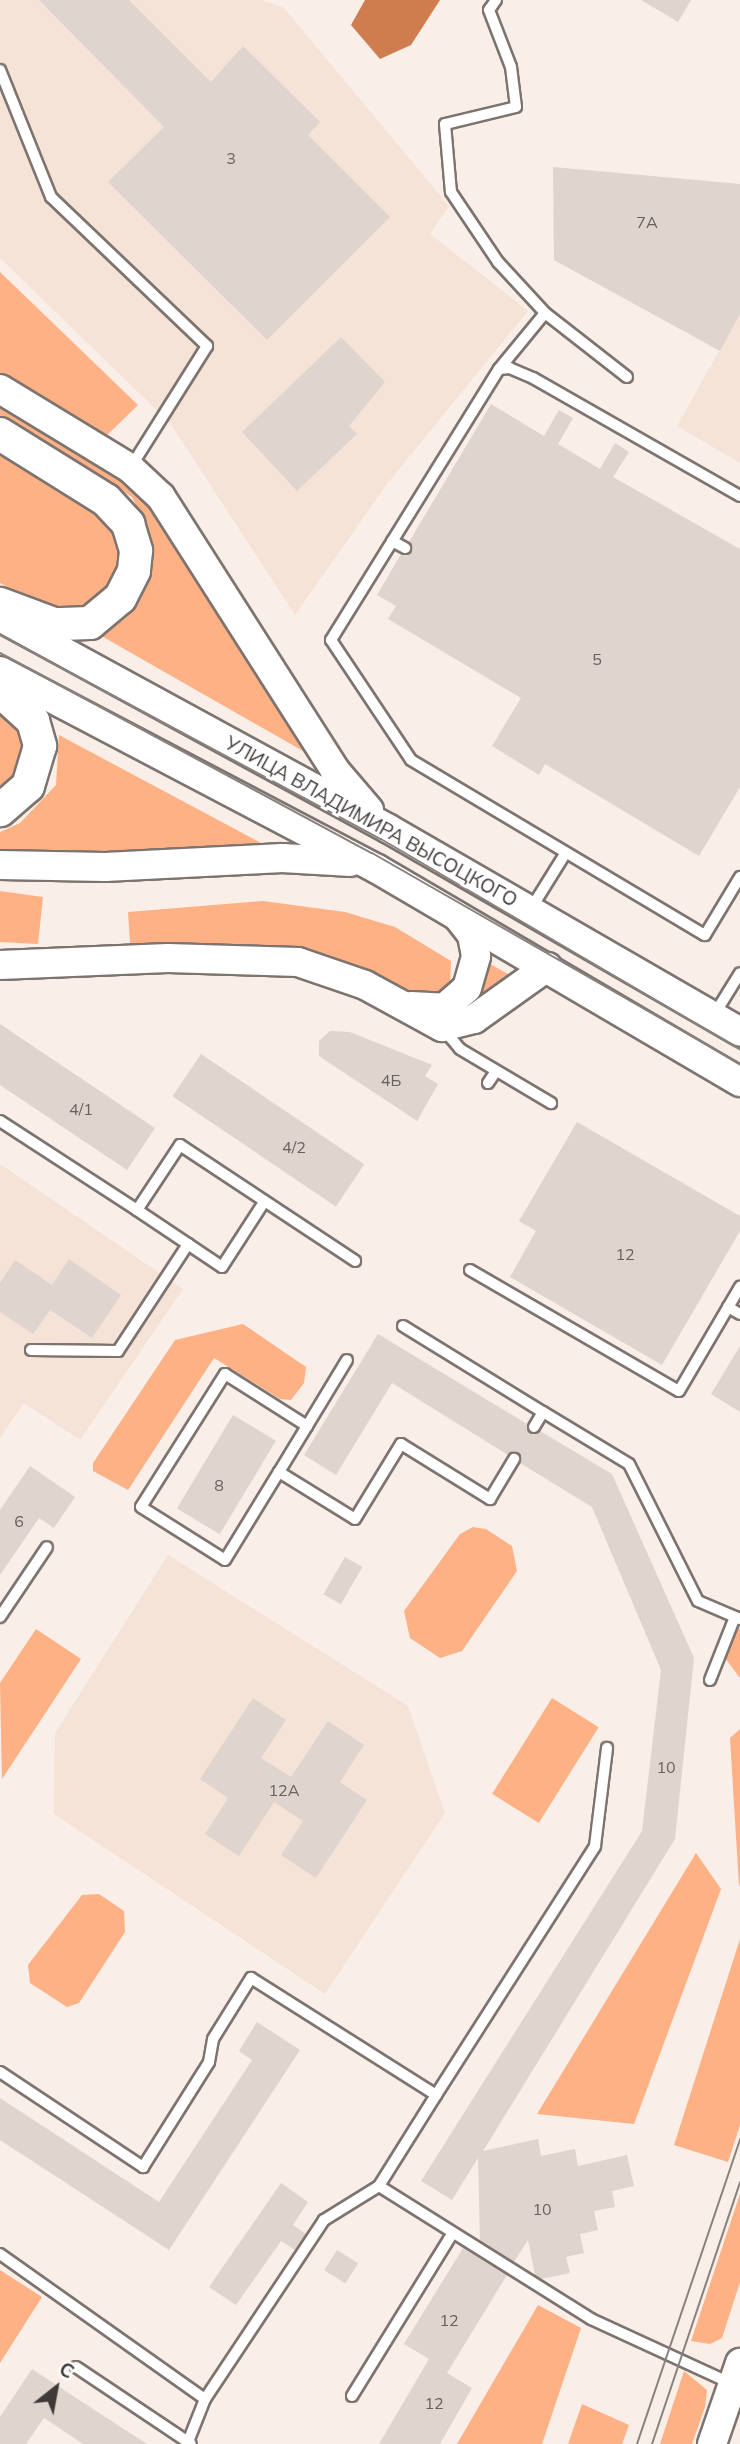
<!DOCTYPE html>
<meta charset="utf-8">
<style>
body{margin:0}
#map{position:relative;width:740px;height:2444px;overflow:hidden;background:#f9eee8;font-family:Mulish,sans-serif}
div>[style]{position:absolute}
.built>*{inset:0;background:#f5e3d8}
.green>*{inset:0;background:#feb185;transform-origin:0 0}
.water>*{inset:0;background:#cf7d4e}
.building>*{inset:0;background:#e0d4ce;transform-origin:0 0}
.roads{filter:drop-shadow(2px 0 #7e746f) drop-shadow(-2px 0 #7e746f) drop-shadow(0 2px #7e746f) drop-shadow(0 -2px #7e746f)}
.lane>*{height:10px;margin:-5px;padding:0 5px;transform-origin:5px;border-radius:5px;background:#fff}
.secondary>*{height:28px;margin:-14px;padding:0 14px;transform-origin:14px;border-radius:14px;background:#fff}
.primary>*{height:32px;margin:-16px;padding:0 16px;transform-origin:16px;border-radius:16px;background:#fff}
.tram>*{height:2px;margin:-1px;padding:0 1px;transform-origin:1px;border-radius:1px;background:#88817d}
span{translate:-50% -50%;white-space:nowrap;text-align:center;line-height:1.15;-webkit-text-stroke:6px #fff;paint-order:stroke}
.number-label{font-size:16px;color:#67605e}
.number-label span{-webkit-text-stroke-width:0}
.street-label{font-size:19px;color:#3f3a38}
.north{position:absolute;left:21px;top:2353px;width:70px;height:70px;-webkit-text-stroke:5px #fff;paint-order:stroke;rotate:31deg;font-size:19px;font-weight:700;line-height:28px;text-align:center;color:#3f3a38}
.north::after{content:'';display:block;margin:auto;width:24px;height:32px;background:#3f3a38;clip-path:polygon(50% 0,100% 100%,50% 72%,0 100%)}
</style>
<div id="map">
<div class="built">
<i style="clip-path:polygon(0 0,262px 0,284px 8px,449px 206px,430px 234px,528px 311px,387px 484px,295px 615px,170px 423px,0 258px)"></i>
<i style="clip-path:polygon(740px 314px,740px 463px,677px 426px)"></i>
<i style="clip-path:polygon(0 1164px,183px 1289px,80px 1440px,24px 1403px,0 1438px)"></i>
<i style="clip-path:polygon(168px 1555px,408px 1706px,445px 1813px,325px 1994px,54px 1814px,55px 1733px)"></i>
</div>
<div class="green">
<i style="clip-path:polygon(0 272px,138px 405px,101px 441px,0 378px)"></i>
<i style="clip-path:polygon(0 404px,133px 483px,172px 531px,303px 751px,98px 634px,150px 561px,148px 528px,132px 497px,0 417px)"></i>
<i style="clip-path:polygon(0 452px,90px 505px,116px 533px,124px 554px,120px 579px,105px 599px,82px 609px,48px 608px,0 583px)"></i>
<i style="clip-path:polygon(0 704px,25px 738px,23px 770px,0 797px)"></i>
<i style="clip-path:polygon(59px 735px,261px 843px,124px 852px,0 851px,0 832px,20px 823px,56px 785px)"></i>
<i style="clip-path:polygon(0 891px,43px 897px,38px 944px,0 942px)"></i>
<i style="clip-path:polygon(263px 901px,345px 912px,395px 927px,451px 961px,450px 986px,427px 998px,307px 949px,130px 943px,128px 912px)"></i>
<i style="clip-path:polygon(476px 956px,520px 981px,486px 1011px,432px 1011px)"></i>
<i style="clip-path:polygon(243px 1324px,306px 1367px,304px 1383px,291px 1400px,280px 1399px,214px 1358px,128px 1490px,93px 1471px,93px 1463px,175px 1340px)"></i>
<i style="clip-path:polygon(473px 1527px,486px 1529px,512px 1546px,517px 1571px,462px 1651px,440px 1658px,410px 1638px,404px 1611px,460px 1534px)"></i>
<i style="clip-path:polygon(737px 1627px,740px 1629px,740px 1678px,725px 1658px)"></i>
<i style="clip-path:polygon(36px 1629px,81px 1659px,2px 1779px,0 1683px)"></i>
<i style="left:552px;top:1698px;width:55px;height:113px;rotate:32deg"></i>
<i style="clip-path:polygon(740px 1729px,740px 1884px,739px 1886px,730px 1738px)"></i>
<i style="clip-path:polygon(696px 1853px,721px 1889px,634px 2124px,537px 2114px)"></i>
<i style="clip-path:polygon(99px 1894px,124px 1911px,125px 1932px,79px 2003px,67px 2007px,30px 1983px,28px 1965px,82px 1895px)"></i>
<i style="clip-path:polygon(740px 1939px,740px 2125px,728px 2162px,674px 2145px)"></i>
<i style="clip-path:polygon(740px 2194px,740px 2282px,722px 2338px,710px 2344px,691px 2341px)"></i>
<i style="clip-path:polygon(0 2270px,42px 2297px,0 2363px)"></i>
<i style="clip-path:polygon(538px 2305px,581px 2328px,542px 2444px,457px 2444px)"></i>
<i style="clip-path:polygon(684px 2371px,707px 2390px,705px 2407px,692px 2444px,660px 2444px)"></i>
<i style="clip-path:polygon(582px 2404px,629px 2425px,622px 2444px,568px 2444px)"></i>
</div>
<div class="water">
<i style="clip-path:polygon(365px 0,440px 0,411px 45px,380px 59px,351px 25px)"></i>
</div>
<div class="building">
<i style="clip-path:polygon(39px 0,129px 0,211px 82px,243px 46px,320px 122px,308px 135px,390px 217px,267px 340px,108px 182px,164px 127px)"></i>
<i style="clip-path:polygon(641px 0,691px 0,678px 22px)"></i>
<i style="clip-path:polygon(553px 167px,740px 184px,740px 314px,720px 351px,554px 260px)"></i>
<i style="clip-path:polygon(341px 337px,385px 382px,349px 426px,357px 434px,297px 491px,242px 432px)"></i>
<i style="clip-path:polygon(491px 404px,544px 436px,559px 410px,573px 418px,558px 444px,600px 469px,615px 443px,629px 452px,613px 477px,740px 549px,740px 787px,699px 856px,545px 764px,539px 775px,492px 746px,521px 698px,388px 619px,396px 606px,377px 595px,401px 554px,411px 552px,409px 542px)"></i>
<i style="clip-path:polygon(0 1024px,155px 1128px,127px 1170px,0 1085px)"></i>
<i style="clip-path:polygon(330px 1031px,350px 1032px,432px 1065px,425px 1076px,438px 1084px,417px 1121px,319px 1056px,319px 1041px)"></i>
<i style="left:201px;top:1054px;width:197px;height:51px;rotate:34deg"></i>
<i style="clip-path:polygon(577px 1122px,740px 1216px,740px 1231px,662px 1365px,510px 1277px,536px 1231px,519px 1221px)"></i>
<i style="clip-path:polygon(69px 1259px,121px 1295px,92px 1338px,50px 1310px,33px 1334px,0 1312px,0 1283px,15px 1260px,52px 1285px)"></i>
<i style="clip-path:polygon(378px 1334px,527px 1424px,530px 1433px,540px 1431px,612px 1474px,694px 1658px,675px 1839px,483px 2151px,538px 2139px,541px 2156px,575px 2149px,578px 2166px,627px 2155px,634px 2186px,612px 2191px,615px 2207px,594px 2211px,598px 2230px,580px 2234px,584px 2253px,566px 2257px,570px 2273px,541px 2279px,535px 2275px,528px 2240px,514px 2262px,480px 2240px,478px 2158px,452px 2200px,421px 2181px,642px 1831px,661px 1670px,592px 1507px,520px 1463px,518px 1453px,508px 1455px,392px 1383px,336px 1475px,304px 1455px)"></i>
<i style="clip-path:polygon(740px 1346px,740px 1412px,711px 1394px)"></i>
<i style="left:233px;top:1415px;width:50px;height:109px;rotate:31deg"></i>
<i style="clip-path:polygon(30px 1466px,75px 1497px,54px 1528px,39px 1518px,0 1575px,0 1510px)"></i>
<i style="left:345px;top:1557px;width:20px;height:43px;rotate:30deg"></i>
<i style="clip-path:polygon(253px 1698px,286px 1720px,261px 1758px,291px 1777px,328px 1721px,364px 1745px,340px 1782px,367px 1800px,316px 1878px,281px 1855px,303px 1821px,274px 1802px,239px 1856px,205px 1834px,228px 1798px,200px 1779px)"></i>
<i style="clip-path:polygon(257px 2022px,300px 2050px,169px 2250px,0 2140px,0 2098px,159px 2202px,252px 2060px,239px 2051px)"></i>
<i style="clip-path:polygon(281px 2183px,308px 2202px,293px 2225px,306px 2234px,295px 2250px,281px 2241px,236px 2305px,209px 2287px)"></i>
<i style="clip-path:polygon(463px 2248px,507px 2275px,447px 2373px,472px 2388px,440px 2444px,379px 2444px,429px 2359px,404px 2344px)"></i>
<i style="left:337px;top:2250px;width:25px;height:24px;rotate:32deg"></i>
<i style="clip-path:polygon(32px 2369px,93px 2409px,147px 2444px,83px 2444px,44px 2418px,26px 2444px,0 2444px,0 2417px)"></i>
</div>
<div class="roads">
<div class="lane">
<i style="left:496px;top:0;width:12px;rotate:125deg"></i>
<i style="left:489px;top:10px;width:61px;rotate:68.9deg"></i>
<i style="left:511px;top:67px;width:40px;rotate:82.9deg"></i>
<i style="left:516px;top:107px;width:73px;rotate:166.5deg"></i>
<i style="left:445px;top:124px;width:68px;rotate:85deg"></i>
<i style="left:451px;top:192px;width:84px;rotate:56.1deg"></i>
<i style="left:498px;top:262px;width:69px;rotate:47.3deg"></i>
<i style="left:545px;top:313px;width:104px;rotate:38deg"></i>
<i style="left:0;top:70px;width:137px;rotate:68.1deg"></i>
<i style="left:51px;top:197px;width:216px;rotate:43.7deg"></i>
<i style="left:207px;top:346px;width:141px;rotate:122.2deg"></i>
<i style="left:499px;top:369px;width:72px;rotate:-50.6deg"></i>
<i style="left:740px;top:496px;width:238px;rotate:-150.3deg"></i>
<i style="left:533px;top:378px;width:25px;rotate:-157deg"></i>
<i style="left:510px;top:368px;width:11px;rotate:175deg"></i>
<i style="left:499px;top:369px;width:319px;rotate:121.8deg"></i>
<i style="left:331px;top:640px;width:144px;rotate:56.3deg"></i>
<i style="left:411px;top:760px;width:342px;rotate:30.8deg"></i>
<i style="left:705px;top:935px;width:68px;rotate:-58.9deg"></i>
<i style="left:392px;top:541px;width:15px;rotate:28deg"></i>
<i style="left:532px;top:907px;width:62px;rotate:-58.1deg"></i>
<i style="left:714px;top:1015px;width:49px;rotate:-58.2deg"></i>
<i style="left:445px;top:1031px;width:23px;rotate:50deg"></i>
<i style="left:460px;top:1049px;width:106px;rotate:30.7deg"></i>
<i style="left:488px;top:1083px;width:14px;rotate:-56deg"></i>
<i style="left:0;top:1121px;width:163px;rotate:33deg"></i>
<i style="left:137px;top:1210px;width:78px;rotate:-56.5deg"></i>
<i style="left:180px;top:1145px;width:210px;rotate:33.5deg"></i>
<i style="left:137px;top:1210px;width:102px;rotate:33.8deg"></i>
<i style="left:222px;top:1267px;width:77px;rotate:-57.1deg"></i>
<i style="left:470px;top:1270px;width:241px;rotate:30.1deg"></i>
<i style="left:679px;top:1391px;width:121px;rotate:-59.6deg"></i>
<i style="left:728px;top:1307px;width:14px;rotate:30deg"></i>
<i style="left:403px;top:1326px;width:164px;rotate:31.6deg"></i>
<i style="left:31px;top:1350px;width:87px;rotate:0.7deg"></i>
<i style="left:118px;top:1351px;width:128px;rotate:-56.8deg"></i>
<i style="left:307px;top:1426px;width:77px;rotate:-58.8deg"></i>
<i style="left:534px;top:1427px;width:17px;rotate:-59deg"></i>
<i style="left:543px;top:1412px;width:100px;rotate:31.2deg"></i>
<i style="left:629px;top:1464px;width:153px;rotate:63.3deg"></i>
<i style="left:698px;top:1601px;width:46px;rotate:23.2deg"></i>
<i style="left:279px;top:1472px;width:54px;rotate:-58.7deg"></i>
<i style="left:307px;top:1426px;width:97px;rotate:-147.6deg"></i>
<i style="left:225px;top:1374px;width:157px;rotate:122.3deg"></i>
<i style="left:141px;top:1507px;width:99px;rotate:32.2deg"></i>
<i style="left:225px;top:1560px;width:103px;rotate:-58.5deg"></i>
<i style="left:279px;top:1472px;width:89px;rotate:31.7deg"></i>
<i style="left:355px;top:1519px;width:88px;rotate:-58.5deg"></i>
<i style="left:401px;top:1444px;width:105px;rotate:31.7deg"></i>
<i style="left:490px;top:1499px;width:47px;rotate:-59deg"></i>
<i style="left:0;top:1617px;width:84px;rotate:-56.1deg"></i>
<i style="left:710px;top:1680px;width:68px;rotate:-68.4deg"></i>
<i style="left:0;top:2072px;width:172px;rotate:33.6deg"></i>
<i style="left:143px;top:2167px;width:124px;rotate:-57.8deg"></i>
<i style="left:209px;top:2062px;width:23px;rotate:-80deg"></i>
<i style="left:213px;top:2039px;width:72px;rotate:-58.1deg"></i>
<i style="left:251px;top:1978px;width:219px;rotate:32.3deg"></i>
<i style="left:436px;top:2095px;width:107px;rotate:122.1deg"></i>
<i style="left:379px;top:2186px;width:65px;rotate:148.3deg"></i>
<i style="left:324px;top:2220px;width:215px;rotate:123.6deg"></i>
<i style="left:205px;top:2399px;width:46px;rotate:111.6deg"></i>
<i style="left:436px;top:2095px;width:295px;rotate:-57.4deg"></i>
<i style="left:595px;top:1846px;width:99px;rotate:-83deg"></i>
<i style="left:379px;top:2186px;width:250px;rotate:32.1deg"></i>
<i style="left:591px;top:2319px;width:155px;rotate:24.7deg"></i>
<i style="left:0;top:2254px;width:251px;rotate:35.3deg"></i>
<i style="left:76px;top:2367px;width:138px;rotate:33.8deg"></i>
<i style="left:352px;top:2396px;width:190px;rotate:-58.3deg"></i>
</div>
<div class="secondary">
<i style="left:0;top:389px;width:152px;rotate:31.3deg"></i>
<i style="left:130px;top:468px;width:42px;rotate:43.1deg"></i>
<i style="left:161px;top:497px;width:322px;rotate:57.5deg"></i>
<i style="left:334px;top:769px;width:54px;rotate:49.5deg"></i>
<i style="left:0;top:617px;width:443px;rotate:28.6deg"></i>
<i style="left:389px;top:829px;width:405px;rotate:30deg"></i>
<i style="left:0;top:671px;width:426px;rotate:27.7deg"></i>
<i style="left:377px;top:869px;width:421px;rotate:30.4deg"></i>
<i style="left:0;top:865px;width:105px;rotate:1.1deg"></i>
<i style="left:105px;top:867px;width:178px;rotate:-2.9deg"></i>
<i style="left:283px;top:858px;width:67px;rotate:3.4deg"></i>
<i style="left:0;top:965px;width:168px;rotate:-2.4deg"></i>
<i style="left:168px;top:958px;width:130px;rotate:1.8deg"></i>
<i style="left:298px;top:962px;width:71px;rotate:18.9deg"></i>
<i style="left:365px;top:985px;width:88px;rotate:28.6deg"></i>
<i style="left:442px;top:1027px;width:33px;rotate:-14deg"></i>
<i style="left:474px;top:1019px;width:90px;rotate:-35.5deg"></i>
<i style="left:411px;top:1006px;width:33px;rotate:3deg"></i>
<i style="left:444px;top:1008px;width:30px;rotate:-41deg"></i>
<i style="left:467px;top:988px;width:33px;rotate:-74deg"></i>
<i style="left:476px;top:956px;width:21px;rotate:-101deg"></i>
<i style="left:472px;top:935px;width:24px;rotate:-128deg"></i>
<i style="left:712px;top:2444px;width:86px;rotate:-70.9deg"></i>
</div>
<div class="primary">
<i style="left:0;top:434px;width:125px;rotate:31.9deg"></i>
<i style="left:106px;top:500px;width:33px;rotate:47deg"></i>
<i style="left:128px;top:524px;width:28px;rotate:73deg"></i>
<i style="left:136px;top:551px;width:20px;rotate:96deg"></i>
<i style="left:134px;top:571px;width:30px;rotate:117deg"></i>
<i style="left:120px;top:598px;width:39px;rotate:140deg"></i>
<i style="left:90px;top:623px;width:36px;rotate:178deg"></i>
<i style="left:54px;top:624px;width:58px;rotate:-159.7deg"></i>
<i style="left:0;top:691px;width:45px;rotate:42.3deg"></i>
<i style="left:33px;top:721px;width:26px;rotate:74deg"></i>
<i style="left:40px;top:746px;width:42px;rotate:106.7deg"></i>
<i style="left:28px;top:786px;width:37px;rotate:139deg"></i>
</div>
</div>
<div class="tram">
<i style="left:0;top:635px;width:432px;rotate:28.2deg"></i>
<i style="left:381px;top:839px;width:416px;rotate:30.4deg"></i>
<i style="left:0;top:653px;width:422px;rotate:28.3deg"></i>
<i style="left:372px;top:853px;width:424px;rotate:29.8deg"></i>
<i style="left:637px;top:2444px;width:322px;rotate:-71.3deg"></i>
<i style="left:652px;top:2444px;width:276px;rotate:-71.4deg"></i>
</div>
<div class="number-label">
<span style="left:231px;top:158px">3</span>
<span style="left:647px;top:222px">7А</span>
<span style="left:597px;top:659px">5</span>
<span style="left:391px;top:1080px">4Б</span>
<span style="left:81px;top:1109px">4/1</span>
<span style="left:294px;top:1147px">4/2</span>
<span style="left:625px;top:1254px">12</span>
<span style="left:219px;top:1485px">8</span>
<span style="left:19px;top:1521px">6</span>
<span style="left:666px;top:1767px">10</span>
<span style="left:284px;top:1790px">12А</span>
<span style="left:542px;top:2209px">10</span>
<span style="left:449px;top:2320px">12</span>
<span style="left:434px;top:2403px">12</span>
</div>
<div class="street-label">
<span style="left:371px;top:822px;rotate:29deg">УЛИЦА ВЛАДИМИРА ВЫСОЦКОГО</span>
</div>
<div class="north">С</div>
</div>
